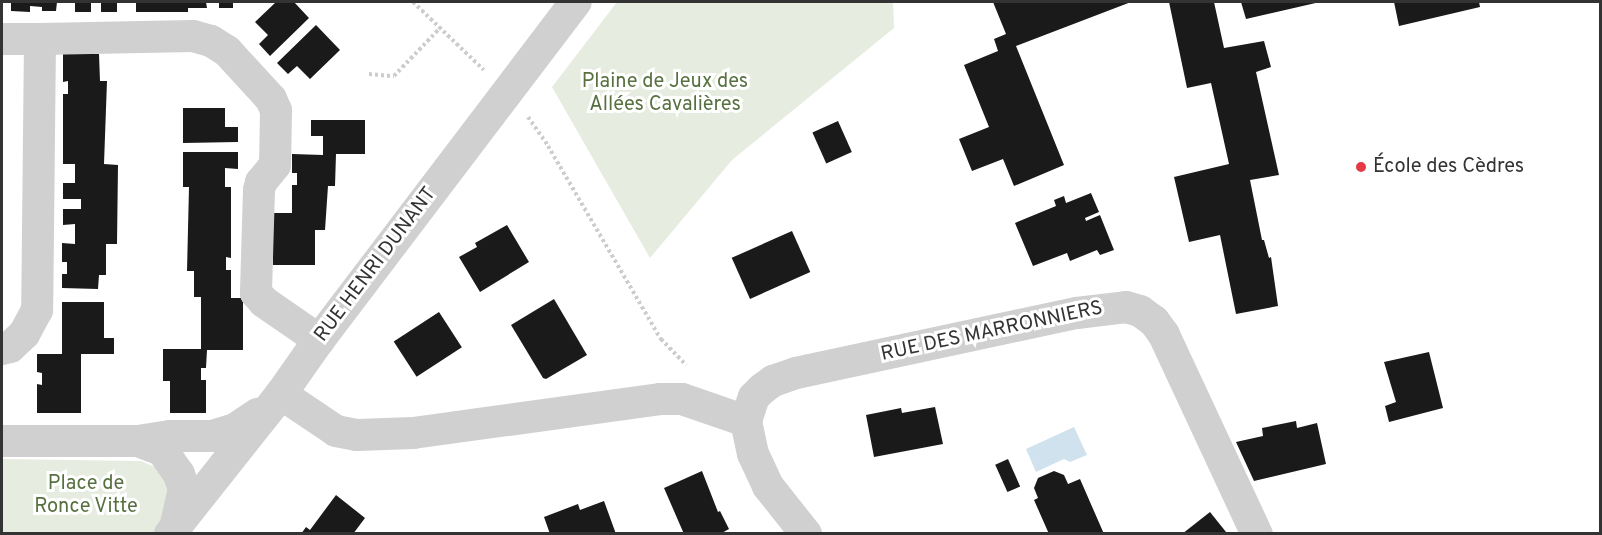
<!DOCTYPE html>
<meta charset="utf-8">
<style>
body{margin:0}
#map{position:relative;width:1602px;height:535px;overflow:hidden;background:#fff;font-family:Overpass,sans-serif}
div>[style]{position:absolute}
.green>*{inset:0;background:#e6ecdf}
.water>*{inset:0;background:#cfe2ee}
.building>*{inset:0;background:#1a1a1a;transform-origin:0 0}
.path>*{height:4px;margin-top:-2px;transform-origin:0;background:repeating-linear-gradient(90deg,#cdcdcd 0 3px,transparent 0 6px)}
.street>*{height:32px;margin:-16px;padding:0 16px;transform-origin:16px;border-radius:16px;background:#d0d0d0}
.dots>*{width:16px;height:16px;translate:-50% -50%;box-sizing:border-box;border:3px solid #fff;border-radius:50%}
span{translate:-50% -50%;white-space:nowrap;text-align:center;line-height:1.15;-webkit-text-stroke:6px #fff;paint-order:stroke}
.park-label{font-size:20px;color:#56703f}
.poi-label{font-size:20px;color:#333}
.left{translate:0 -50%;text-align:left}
.street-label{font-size:20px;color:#333}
.frame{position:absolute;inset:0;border:3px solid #333;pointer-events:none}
</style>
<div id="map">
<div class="green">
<i style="clip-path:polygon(617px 2px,893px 2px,894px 28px,732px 160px,650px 258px,552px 87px)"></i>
<i style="clip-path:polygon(2px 459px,141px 461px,155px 467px,169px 485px,166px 518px,154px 533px,2px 534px)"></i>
</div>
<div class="water">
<i style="clip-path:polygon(1074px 427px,1087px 455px,1070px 462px,1064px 459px,1036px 472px,1026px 449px)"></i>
</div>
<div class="building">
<i style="clip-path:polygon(11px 2px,57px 2px,56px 11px,42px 11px,42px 7px,30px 6px,30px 12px,11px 11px)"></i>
<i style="left:75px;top:2px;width:16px;height:10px"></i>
<i style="left:101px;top:2px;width:16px;height:10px"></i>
<i style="clip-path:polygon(136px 2px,206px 2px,207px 8px,188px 8px,188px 12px,136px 12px)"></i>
<i style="left:219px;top:2px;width:14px;height:6px"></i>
<i style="clip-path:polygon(276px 2px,294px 2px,309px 18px,270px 56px,259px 44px,268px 35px,255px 22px)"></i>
<i style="clip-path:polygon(993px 2px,1131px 2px,1016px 46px,1064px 165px,1014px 186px,1003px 159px,972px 171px,959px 139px,989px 127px,964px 65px,998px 51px,994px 39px,1006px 34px)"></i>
<i style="clip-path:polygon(1169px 2px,1214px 2px,1224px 48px,1264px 41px,1271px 67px,1256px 72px,1279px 175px,1250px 180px,1262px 240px,1264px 240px,1269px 258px,1271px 257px,1278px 306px,1236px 314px,1220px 235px,1189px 242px,1174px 177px,1229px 164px,1211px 83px,1187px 88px)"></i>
<i style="clip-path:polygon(1241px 2px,1320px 2px,1246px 19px)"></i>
<i style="clip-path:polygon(1394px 2px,1479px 2px,1480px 7px,1399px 26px)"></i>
<i style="clip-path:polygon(316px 25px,340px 50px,310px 79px,297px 66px,288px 74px,277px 63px)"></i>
<i style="clip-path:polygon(63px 54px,99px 54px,100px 81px,107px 81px,104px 164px,118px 165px,117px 244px,106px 244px,106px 275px,99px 275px,98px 289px,62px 288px,62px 274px,67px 274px,67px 262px,62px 262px,62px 243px,75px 244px,75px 224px,63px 225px,63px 209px,81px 209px,81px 199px,63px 199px,63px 183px,75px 183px,75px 164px,63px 164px,63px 94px,68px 94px,68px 81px,63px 82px)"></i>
<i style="clip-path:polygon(183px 108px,225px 108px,225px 127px,238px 127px,238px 142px,183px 143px)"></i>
<i style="clip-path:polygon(311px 120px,365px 120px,365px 154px,336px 154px,335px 186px,328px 186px,325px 230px,315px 230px,315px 265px,273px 265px,273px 213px,292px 213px,292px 185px,297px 185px,297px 173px,292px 173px,292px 154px,323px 155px,323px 136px,311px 136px)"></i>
<i style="left:838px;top:121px;width:34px;height:28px;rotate:66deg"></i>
<i style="clip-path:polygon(183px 152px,238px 152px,238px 169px,225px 168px,225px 187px,231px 187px,231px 258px,226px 257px,226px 270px,231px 270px,231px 298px,243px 298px,243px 350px,207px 350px,206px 368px,201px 368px,201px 380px,206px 380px,206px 413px,170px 413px,170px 381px,163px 381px,163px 349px,201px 349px,201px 297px,194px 297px,194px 271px,187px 271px,189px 187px,183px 187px)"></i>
<i style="clip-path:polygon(1091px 193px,1099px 212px,1085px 218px,1086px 221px,1100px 215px,1114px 250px,1100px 255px,1097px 250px,1070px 261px,1067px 253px,1033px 266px,1015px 223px,1056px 206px,1054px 200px,1064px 196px,1066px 203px)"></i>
<i style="clip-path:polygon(507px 225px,529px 262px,480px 292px,459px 257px,477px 247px,475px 243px)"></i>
<i style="left:792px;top:231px;width:45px;height:66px;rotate:66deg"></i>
<i style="clip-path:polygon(554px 299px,587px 355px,546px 379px,543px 378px,511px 325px)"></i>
<i style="clip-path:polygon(62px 302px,104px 302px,104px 338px,114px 338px,114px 354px,81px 354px,81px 413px,37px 413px,37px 384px,42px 385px,42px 373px,37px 372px,37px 354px,62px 354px)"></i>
<i style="left:439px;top:312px;width:42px;height:54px;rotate:57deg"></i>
<i style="clip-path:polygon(1429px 352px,1443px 408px,1389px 422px,1385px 406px,1396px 402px,1384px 362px)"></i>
<i style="clip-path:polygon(935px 407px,943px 444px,874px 457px,866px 415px,901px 408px,902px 413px)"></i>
<i style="clip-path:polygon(1296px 421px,1297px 428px,1317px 423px,1326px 464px,1254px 481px,1236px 442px,1263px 436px,1262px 428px)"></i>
<i style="left:1008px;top:459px;width:30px;height:14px;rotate:66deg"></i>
<i style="clip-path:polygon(702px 471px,718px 512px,720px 511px,729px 529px,720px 534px,684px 534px,664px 488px)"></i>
<i style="clip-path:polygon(1054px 471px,1064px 475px,1068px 484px,1080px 479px,1104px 534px,1049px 534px,1034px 500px,1038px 498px,1034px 488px,1038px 478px)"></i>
<i style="clip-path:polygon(336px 495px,365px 518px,353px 534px,301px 534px,306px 527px,310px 530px)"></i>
<i style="clip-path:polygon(604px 501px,616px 534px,550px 534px,544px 517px,578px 504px,580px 510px)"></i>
<i style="clip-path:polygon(1210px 512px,1226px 532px,1224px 534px,1182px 534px)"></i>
</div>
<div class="path">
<i style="left:413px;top:2px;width:98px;rotate:43.8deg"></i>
<i style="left:369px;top:74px;width:25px;rotate:5deg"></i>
<i style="left:394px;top:76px;width:66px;rotate:-46.2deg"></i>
<i style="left:528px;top:117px;width:35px;rotate:55deg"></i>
<i style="left:548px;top:146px;width:224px;rotate:59.7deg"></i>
<i style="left:661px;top:339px;width:36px;rotate:46deg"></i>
</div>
<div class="street">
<i style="left:2px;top:39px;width:38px"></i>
<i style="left:40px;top:39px;width:271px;rotate:90.6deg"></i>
<i style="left:37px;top:310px;width:27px;rotate:118deg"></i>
<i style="left:24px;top:334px;width:19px;rotate:137deg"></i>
<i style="left:10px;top:347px;width:8px;rotate:166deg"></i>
<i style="left:40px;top:39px;width:153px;rotate:-1.1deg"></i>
<i style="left:193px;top:36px;width:19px;rotate:16deg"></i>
<i style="left:211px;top:41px;width:19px;rotate:32deg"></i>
<i style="left:227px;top:51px;width:65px;rotate:47.5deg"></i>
<i style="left:271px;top:99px;width:12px;rotate:66deg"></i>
<i style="left:276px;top:110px;width:55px;rotate:91deg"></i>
<i style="left:275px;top:165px;width:22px;rotate:129deg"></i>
<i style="left:261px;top:182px;width:8px;rotate:104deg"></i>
<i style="left:259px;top:190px;width:103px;rotate:91.7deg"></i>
<i style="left:256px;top:293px;width:12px;rotate:48deg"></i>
<i style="left:264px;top:302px;width:67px;rotate:34.6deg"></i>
<i style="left:281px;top:394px;width:66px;rotate:33.9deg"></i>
<i style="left:336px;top:431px;width:21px;rotate:11deg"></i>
<i style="left:357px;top:435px;width:56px;rotate:-2deg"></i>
<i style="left:413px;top:433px;width:249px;rotate:-7.8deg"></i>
<i style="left:660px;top:399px;width:22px"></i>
<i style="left:682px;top:399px;width:68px;rotate:19deg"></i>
<i style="left:2px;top:441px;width:136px"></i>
<i style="left:138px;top:441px;width:32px;rotate:-9deg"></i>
<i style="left:170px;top:436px;width:42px"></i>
<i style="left:212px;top:436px;width:24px;rotate:-17deg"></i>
<i style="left:235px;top:429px;width:27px;rotate:-34deg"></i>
<i style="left:138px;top:441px;width:26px;rotate:21deg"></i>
<i style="left:162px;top:450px;width:29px;rotate:55deg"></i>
<i style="left:179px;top:474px;width:16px;rotate:72deg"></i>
<i style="left:184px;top:489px;width:36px;rotate:103deg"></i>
<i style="left:170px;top:534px;width:179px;rotate:-51.6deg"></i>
<i style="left:281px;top:394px;width:66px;rotate:-54.9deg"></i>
<i style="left:319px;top:340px;width:425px;rotate:-52.8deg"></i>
<i style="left:806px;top:534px;width:61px;rotate:-128.4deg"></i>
<i style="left:768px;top:486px;width:35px;rotate:-115deg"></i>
<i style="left:753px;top:454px;width:34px;rotate:-102deg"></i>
<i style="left:746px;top:421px;width:25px;rotate:-72deg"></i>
<i style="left:754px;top:397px;width:11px;rotate:-45deg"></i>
<i style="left:762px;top:389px;width:14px;rotate:-36deg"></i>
<i style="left:773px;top:381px;width:24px;rotate:-19deg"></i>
<i style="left:796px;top:373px;width:287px;rotate:-12.1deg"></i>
<i style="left:1077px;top:313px;width:49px;rotate:-7deg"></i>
<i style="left:1126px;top:307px;width:15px;rotate:16deg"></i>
<i style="left:1140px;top:311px;width:17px;rotate:36deg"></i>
<i style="left:1154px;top:321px;width:17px;rotate:54deg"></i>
<i style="left:1164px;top:335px;width:220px;rotate:65deg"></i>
</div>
<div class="dots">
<i style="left:1361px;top:167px;background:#e63946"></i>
</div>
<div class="park-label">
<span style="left:665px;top:94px">Plaine de Jeux des<br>Allées Cavalières</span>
<span style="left:86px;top:496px">Place de<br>Ronce Vitte</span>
</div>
<div class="poi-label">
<span class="left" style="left:1373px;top:167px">École des Cèdres</span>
</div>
<div class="street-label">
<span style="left:376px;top:265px;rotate:-53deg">RUE HENRI DUNANT</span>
<span style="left:992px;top:332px;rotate:-12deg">RUE DES MARRONNIERS</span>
</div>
<div class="frame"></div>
</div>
